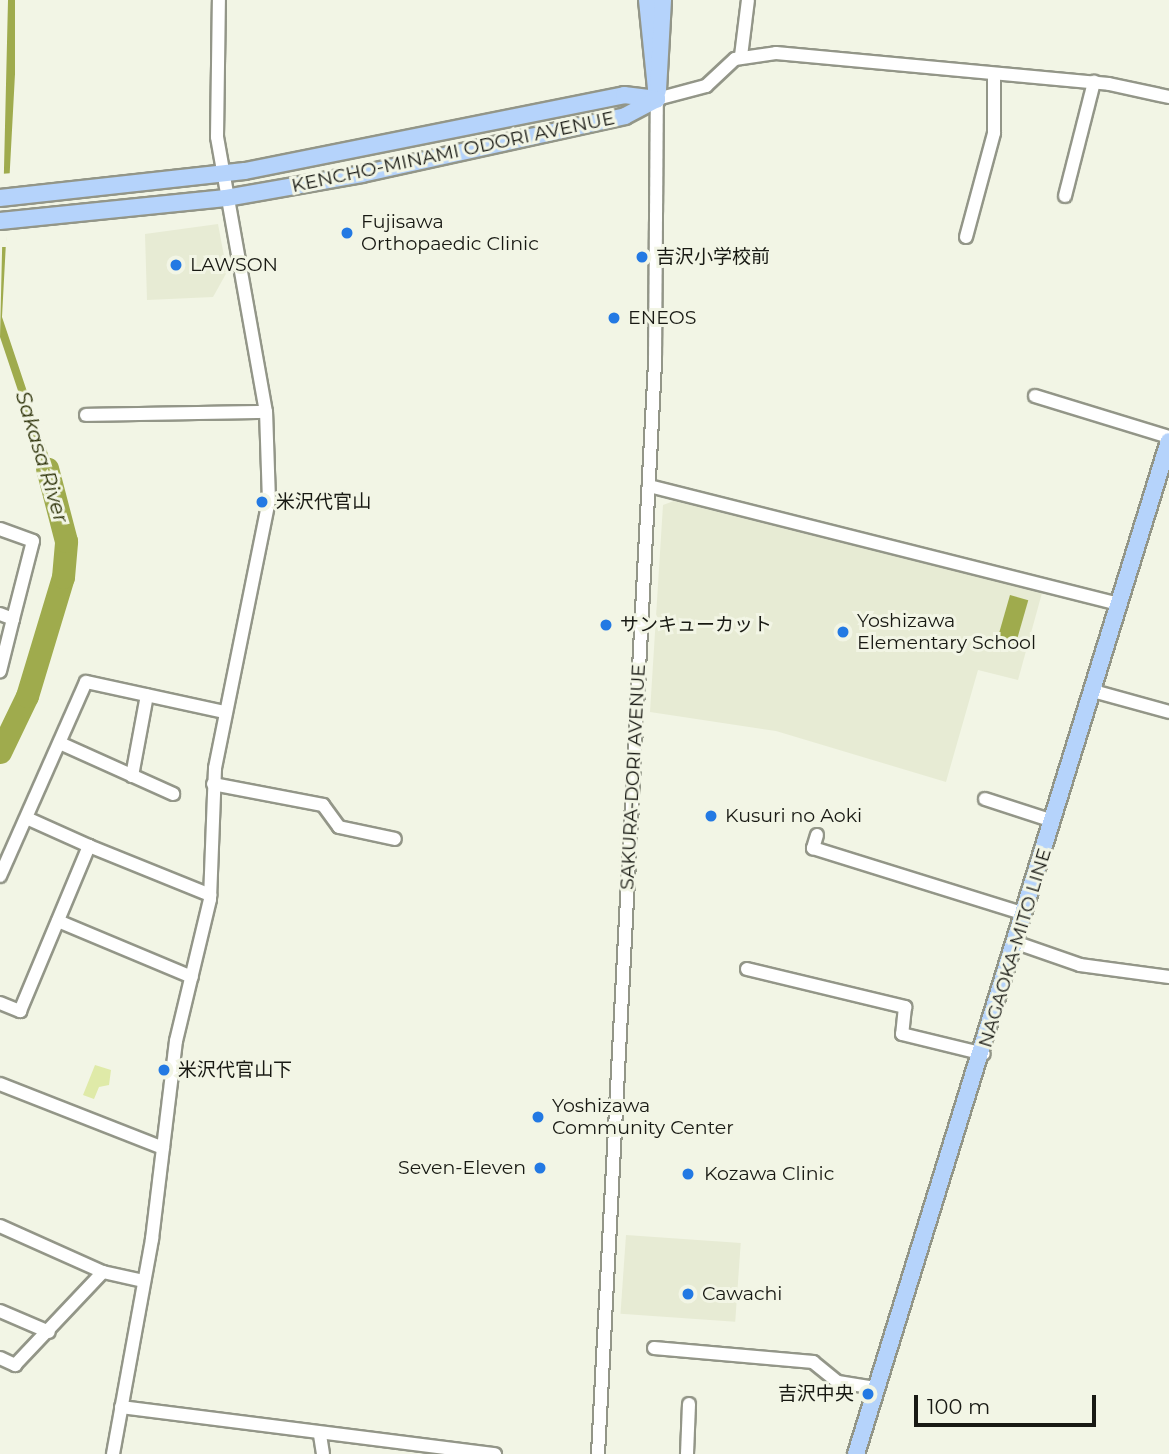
<!DOCTYPE html>
<meta charset="utf-8">
<style>
body{margin:0}
#map{position:relative;width:1169px;height:1454px;overflow:hidden;background:#f2f5e5;font-family:Montserrat,"Noto Sans JP",sans-serif}
div>[style]{position:absolute}
.built>*{inset:0;background:#e7ebd4;transform-origin:0 0}
.green>*{inset:0;background:#dfeaa8}
.water>*{inset:0;background:#9fab4d;transform-origin:0 0}
.pier>*{inset:0;background:#f2f5e5}
.river>*{height:23px;margin:-11.5px;padding:0 11.5px;transform-origin:11.5px;border-radius:11.5px;background:#9fab4d}
.roads{filter:drop-shadow(2px 0 #939688) drop-shadow(-2px 0 #939688) drop-shadow(0 2px #939688) drop-shadow(0 -2px #939688)}
.minor>*{height:12px;margin:-6px;padding:0 6px;transform-origin:6px;border-radius:6px;background:#fff}
.major>*{height:16px;margin:-8px;padding:0 8px;transform-origin:8px;border-radius:8px;background:#b5d3fb}
.dots>*{width:19px;height:19px;translate:-50% -50%;box-sizing:border-box;border:4px solid #f2f5e5;border-radius:50%}
span{translate:-50% -50%;white-space:nowrap;text-align:center;line-height:1.15;-webkit-text-stroke:6px #f2f5e5;paint-order:stroke}
.street-label{font-size:19px;color:#181913}
.poi-label{font-size:19px;color:#181913}
.left{translate:0 -50%;text-align:left}
.right{translate:-100% -50%;text-align:right}
.water-label{font-size:21px;color:#2e330a;font-style:italic}
.scale{position:absolute;left:914px;top:1395px;width:182px;height:32px;box-sizing:border-box;border:4px solid #181913;border-top:0;padding-left:9px;font-size:21px;line-height:24px;white-space:nowrap;color:#181913;-webkit-text-stroke:5px #f2f5e5;paint-order:stroke}
</style>
<div id="map">
<div class="built">
<i style="clip-path:polygon(218px 224px,227px 272px,213px 297px,147px 300px,145px 234px)"></i>
<i style="clip-path:polygon(674px 501px,1042px 593px,1018px 680px,978px 670px,946px 782px,776px 731px,650px 712px,663px 505px)"></i>
<i style="left:626px;top:1235px;width:115px;height:79px;rotate:4deg"></i>
</div>
<div class="green">
<i style="clip-path:polygon(95px 1065px,111px 1070px,109px 1085px,99px 1087px,94px 1099px,83px 1095px)"></i>
</div>
<div class="water">
<i style="clip-path:polygon(8px 0,15px 0,15px 74px,2px 317px,62px 496px,54px 498px,0 337px)"></i>
<i style="left:1010px;top:595px;width:19px;height:46px;rotate:16deg"></i>
</div>
<div class="pier">
<i style="clip-path:polygon(13px 173px,6px 247px,0 247px,0 174px)"></i>
</div>
<div class="river">
<i style="left:0;top:752px;width:62px;rotate:-64.3deg"></i>
<i style="left:27px;top:696px;width:124px;rotate:-73.2deg"></i>
<i style="left:63px;top:577px;width:36px;rotate:-85deg"></i>
<i style="left:66px;top:541px;width:75px;rotate:-104.6deg"></i>
</div>
<div class="roads">
<div class="minor">
<i style="left:741px;top:56px;width:56px;rotate:-82.9deg"></i>
<i style="left:1065px;top:196px;width:118px;rotate:-75.7deg"></i>
<i style="left:966px;top:237px;width:108px;rotate:-74.9deg"></i>
<i style="left:994px;top:133px;width:55px;rotate:-90deg"></i>
<i style="left:1035px;top:396px;width:140px;rotate:17deg"></i>
<i style="left:86px;top:415px;width:180px;rotate:-1deg"></i>
<i style="left:649px;top:486px;width:485px;rotate:14.1deg"></i>
<i style="left:0;top:529px;width:35px;rotate:20deg"></i>
<i style="left:33px;top:541px;width:81px;rotate:104.4deg"></i>
<i style="left:0;top:614px;width:14px;rotate:21deg"></i>
<i style="left:13px;top:619px;width:54px;rotate:104deg"></i>
<i style="left:1093px;top:691px;width:79px;rotate:15.4deg"></i>
<i style="left:62px;top:744px;width:122px;rotate:24.2deg"></i>
<i style="left:132px;top:776px;width:82px;rotate:-79.5deg"></i>
<i style="left:213px;top:784px;width:112px;rotate:10.8deg"></i>
<i style="left:323px;top:805px;width:27px;rotate:54deg"></i>
<i style="left:339px;top:827px;width:57px;rotate:12.1deg"></i>
<i style="left:985px;top:799px;width:71px;rotate:17.9deg"></i>
<i style="left:817px;top:835px;width:14px;rotate:107deg"></i>
<i style="left:813px;top:848px;width:222px;rotate:17.3deg"></i>
<i style="left:89px;top:846px;width:131px;rotate:22deg"></i>
<i style="left:0;top:876px;width:212px;rotate:-66.1deg"></i>
<i style="left:86px;top:682px;width:142px;rotate:12.2deg"></i>
<i style="left:58px;top:921px;width:145px;rotate:22.7deg"></i>
<i style="left:1017px;top:943px;width:67px;rotate:19.2deg"></i>
<i style="left:1080px;top:965px;width:90px;rotate:7.7deg"></i>
<i style="left:747px;top:969px;width:163px;rotate:13.5deg"></i>
<i style="left:905px;top:1007px;width:27px;rotate:96deg"></i>
<i style="left:902px;top:1034px;width:84px;rotate:13.7deg"></i>
<i style="left:0;top:1003px;width:22px;rotate:22deg"></i>
<i style="left:20px;top:1011px;width:179px;rotate:-67.3deg"></i>
<i style="left:89px;top:846px;width:66px;rotate:-155.8deg"></i>
<i style="left:0;top:1084px;width:175px;rotate:21.4deg"></i>
<i style="left:0;top:1226px;width:113px;rotate:24.1deg"></i>
<i style="left:0;top:1311px;width:53px;rotate:23.2deg"></i>
<i style="left:654px;top:1348px;width:160px;rotate:5deg"></i>
<i style="left:813px;top:1362px;width:32px;rotate:39deg"></i>
<i style="left:838px;top:1382px;width:39px;rotate:9deg"></i>
<i style="left:0;top:1358px;width:17px;rotate:25deg"></i>
<i style="left:15px;top:1365px;width:128px;rotate:-46.6deg"></i>
<i style="left:103px;top:1272px;width:42px;rotate:12.4deg"></i>
<i style="left:121px;top:1407px;width:377px;rotate:7.2deg"></i>
<i style="left:320px;top:1435px;width:19px;rotate:81deg"></i>
<i style="left:113px;top:1454px;width:219px;rotate:-79.7deg"></i>
<i style="left:152px;top:1239px;width:199px;rotate:-83.1deg"></i>
<i style="left:176px;top:1041px;width:146px;rotate:-76.5deg"></i>
<i style="left:210px;top:899px;width:131px;rotate:-87.8deg"></i>
<i style="left:215px;top:768px;width:272px;rotate:-78.6deg"></i>
<i style="left:269px;top:501px;width:89px;rotate:-91.9deg"></i>
<i style="left:266px;top:412px;width:279px;rotate:-100.1deg"></i>
<i style="left:217px;top:137px;width:137px;rotate:-89.2deg"></i>
<i style="left:598px;top:1454px;width:1094px;rotate:-87.01deg"></i>
<i style="left:655px;top:361px;width:262px;rotate:-89.6deg"></i>
<i style="left:657px;top:99px;width:51px;rotate:-14.9deg"></i>
<i style="left:706px;top:86px;width:40px;rotate:-43deg"></i>
<i style="left:735px;top:59px;width:41px;rotate:-8.3deg"></i>
<i style="left:776px;top:53px;width:334px;rotate:5.3deg"></i>
<i style="left:1109px;top:84px;width:61px;rotate:12.2deg"></i>
<i style="left:687px;top:1454px;width:50px;rotate:-87.7deg"></i>
</div>
<div class="major">
<i style="left:647px;top:0;width:100px;rotate:84.2deg"></i>
<i style="left:658px;top:90px;width:90px;rotate:-86.8deg"></i>
<i style="left:0;top:198px;width:246px;rotate:-6.3deg"></i>
<i style="left:245px;top:171px;width:387px;rotate:-11.3deg"></i>
<i style="left:624px;top:95px;width:33px;rotate:7deg"></i>
<i style="left:0;top:221px;width:227px;rotate:-5.8deg"></i>
<i style="left:226px;top:198px;width:138px;rotate:-10deg"></i>
<i style="left:362px;top:174px;width:269px;rotate:-12.4deg"></i>
<i style="left:625px;top:116px;width:36px;rotate:-28deg"></i>
<i style="left:856px;top:1454px;width:1060px;rotate:-72.83deg"></i>
</div>
</div>
<div class="dots">
<i style="left:347px;top:233px;background:#2379e3"></i>
<i style="left:642px;top:257px;background:#2379e3"></i>
<i style="left:176px;top:265px;background:#2379e3"></i>
<i style="left:614px;top:318px;background:#2379e3"></i>
<i style="left:262px;top:502px;background:#2379e3"></i>
<i style="left:606px;top:625px;background:#2379e3"></i>
<i style="left:843px;top:632px;background:#2379e3"></i>
<i style="left:711px;top:816px;background:#2379e3"></i>
<i style="left:164px;top:1070px;background:#2379e3"></i>
<i style="left:538px;top:1117px;background:#2379e3"></i>
<i style="left:540px;top:1168px;background:#2379e3"></i>
<i style="left:688px;top:1174px;background:#2379e3"></i>
<i style="left:688px;top:1294px;background:#2379e3"></i>
<i style="left:868px;top:1394px;background:#2379e3"></i>
</div>
<div class="street-label">
<span style="left:453px;top:152px;rotate:-12deg">KENCHO-MINAMI ODORI AVENUE</span>
<span style="left:633px;top:777px;rotate:-87deg">SAKURA-DORI AVENUE</span>
<span style="left:1015px;top:948px;rotate:-73deg">NAGAOKA-MITO LINE</span>
</div>
<div class="poi-label">
<span class="left" style="left:361px;top:233px">Fujisawa<br>Orthopaedic Clinic</span>
<span class="left" style="left:656px;top:257px">吉沢小学校前</span>
<span class="left" style="left:190px;top:265px">LAWSON</span>
<span class="left" style="left:628px;top:318px">ENEOS</span>
<span class="left" style="left:276px;top:502px">米沢代官山</span>
<span class="left" style="left:857px;top:632px">Yoshizawa<br>Elementary School</span>
<span class="left" style="left:620px;top:625px">サンキューカット</span>
<span class="left" style="left:725px;top:816px">Kusuri no Aoki</span>
<span class="left" style="left:178px;top:1070px">米沢代官山下</span>
<span class="left" style="left:552px;top:1117px">Yoshizawa<br>Community Center</span>
<span class="right" style="left:526px;top:1168px">Seven-Eleven</span>
<span class="left" style="left:704px;top:1174px">Kozawa Clinic</span>
<span class="left" style="left:702px;top:1294px">Cawachi</span>
<span class="right" style="left:854px;top:1394px">吉沢中央</span>
</div>
<div class="water-label">
<span style="left:42px;top:457px;rotate:73deg">Sakasa River</span>
</div>
<div class="scale">100 m</div>
</div>
